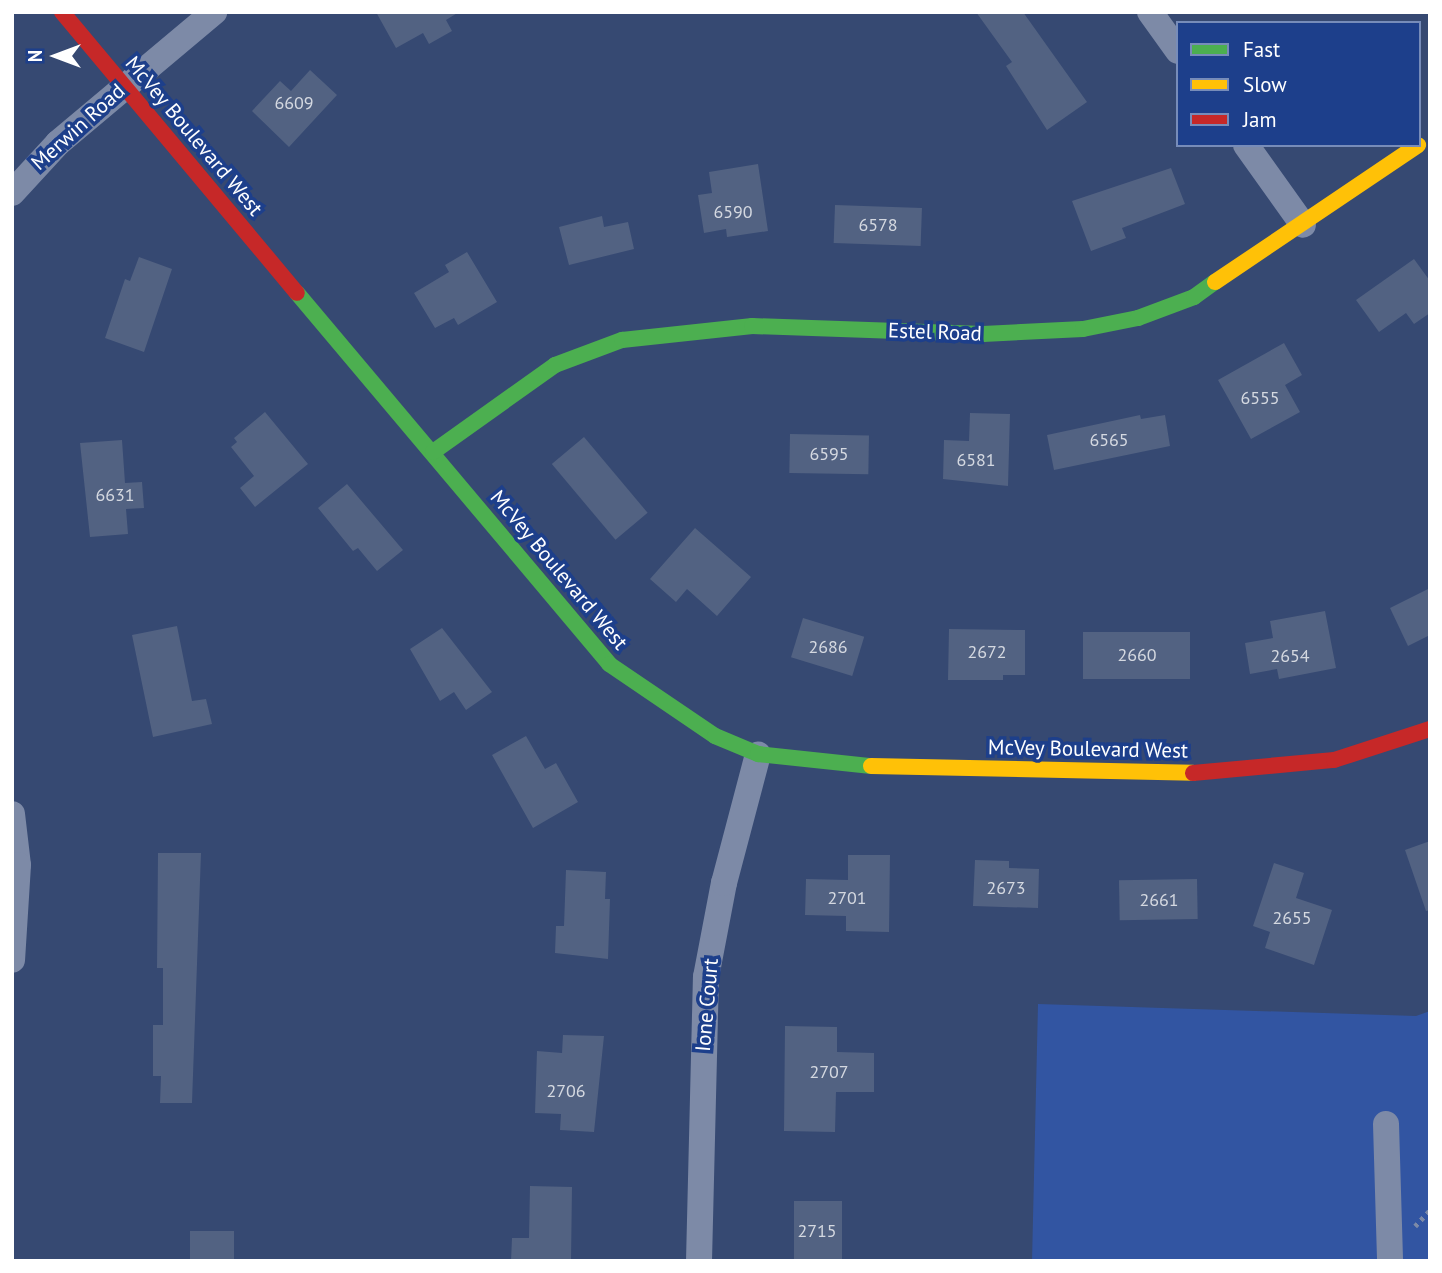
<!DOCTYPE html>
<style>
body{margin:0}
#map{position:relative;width:1442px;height:1273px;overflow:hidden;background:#364972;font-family:"PT Sans",sans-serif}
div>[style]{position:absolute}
.green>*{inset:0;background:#3255a2}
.building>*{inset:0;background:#526282;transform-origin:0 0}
.path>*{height:4.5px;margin-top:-2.25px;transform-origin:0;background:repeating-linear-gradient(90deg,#7d8aa7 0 3.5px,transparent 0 8.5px)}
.street>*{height:26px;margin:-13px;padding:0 13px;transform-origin:13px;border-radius:13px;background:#7d8aa7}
.fast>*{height:16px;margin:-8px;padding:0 8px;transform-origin:8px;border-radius:8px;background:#4caf50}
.slow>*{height:16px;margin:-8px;padding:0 8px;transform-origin:8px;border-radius:8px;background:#ffc107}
.jam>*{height:16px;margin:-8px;padding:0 8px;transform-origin:8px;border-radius:8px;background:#c62828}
span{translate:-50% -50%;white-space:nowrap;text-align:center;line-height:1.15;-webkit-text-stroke:7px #1d3f8b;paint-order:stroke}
.number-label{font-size:18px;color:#d4d8e0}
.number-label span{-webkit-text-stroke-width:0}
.street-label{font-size:21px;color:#fff}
.frame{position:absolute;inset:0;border:14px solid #fff;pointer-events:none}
.legend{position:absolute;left:1176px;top:21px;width:245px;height:126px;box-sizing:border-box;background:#1d3f8b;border:2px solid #778cb9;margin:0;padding:9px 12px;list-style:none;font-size:21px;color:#fff}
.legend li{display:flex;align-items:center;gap:14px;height:35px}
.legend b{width:35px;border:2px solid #778cb9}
.north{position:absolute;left:21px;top:21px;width:70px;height:70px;-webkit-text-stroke:5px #1d3f8b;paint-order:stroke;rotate:270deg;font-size:19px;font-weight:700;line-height:28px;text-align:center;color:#fff}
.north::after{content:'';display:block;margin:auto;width:24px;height:32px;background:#fff;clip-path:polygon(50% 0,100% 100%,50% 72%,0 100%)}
</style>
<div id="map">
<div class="green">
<i style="clip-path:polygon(1038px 1004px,1416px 1016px,1430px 1011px,1430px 1261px,1032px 1261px)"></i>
</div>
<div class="building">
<i style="clip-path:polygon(376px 12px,459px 12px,446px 20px,452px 31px,429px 44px,423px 33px,396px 48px)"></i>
<i style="clip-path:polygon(976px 12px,1023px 12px,1087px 102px,1047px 130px,1006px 66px,1012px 62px)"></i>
<i style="clip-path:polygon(310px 70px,337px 95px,289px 147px,252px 111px,280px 81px,291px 91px)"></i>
<i style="clip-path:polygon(758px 164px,768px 231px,727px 237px,726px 229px,704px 233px,698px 195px,712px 193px,709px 172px)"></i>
<i style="clip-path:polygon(1171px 168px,1185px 204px,1122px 228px,1126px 238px,1091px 251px,1072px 201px)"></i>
<i style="left:835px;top:205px;width:87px;height:38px;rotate:2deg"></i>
<i style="clip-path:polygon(602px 216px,604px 227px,628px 222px,634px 249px,569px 265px,559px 227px)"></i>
<i style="clip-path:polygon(467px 252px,497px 302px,458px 325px,454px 318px,435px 328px,414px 293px,449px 272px,445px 265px)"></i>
<i style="clip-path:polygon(139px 257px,172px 269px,144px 352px,105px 338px,125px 279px,130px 281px)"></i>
<i style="clip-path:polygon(1414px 259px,1430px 281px,1430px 313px,1414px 324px,1406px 313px,1379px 332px,1356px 300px)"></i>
<i style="clip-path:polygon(1284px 343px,1302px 375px,1285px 385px,1300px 412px,1251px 439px,1218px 380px)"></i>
<i style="clip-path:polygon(265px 412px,308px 464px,255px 507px,240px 488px,254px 476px,231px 447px,237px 442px,234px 438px)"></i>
<i style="clip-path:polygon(970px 413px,1010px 414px,1008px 486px,943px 479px,944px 440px,969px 441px)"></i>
<i style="clip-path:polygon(1140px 415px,1141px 419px,1165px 415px,1170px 446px,1054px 470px,1047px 435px)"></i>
<i style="left:790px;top:434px;width:79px;height:39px;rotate:1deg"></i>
<i style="left:584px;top:437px;width:99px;height:42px;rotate:50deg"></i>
<i style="clip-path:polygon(122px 440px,125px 483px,142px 482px,144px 508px,126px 509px,128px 534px,90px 537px,80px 443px)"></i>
<i style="clip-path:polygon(347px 484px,403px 550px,377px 571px,358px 548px,353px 551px,318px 508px)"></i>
<i style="clip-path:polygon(695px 528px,751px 577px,717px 616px,687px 589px,676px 602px,650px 579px)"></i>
<i style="clip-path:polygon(1430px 588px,1430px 635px,1408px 646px,1390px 608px)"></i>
<i style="clip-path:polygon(1325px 611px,1336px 668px,1279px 679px,1277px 669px,1250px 674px,1245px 643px,1273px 638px,1270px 621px)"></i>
<i style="left:803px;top:618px;width:64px;height:41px;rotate:17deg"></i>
<i style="clip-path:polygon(177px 626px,192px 701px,206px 699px,212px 724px,153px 737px,132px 635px)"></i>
<i style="clip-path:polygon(442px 628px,492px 692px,466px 710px,454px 692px,440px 701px,410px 649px)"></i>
<i style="clip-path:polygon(949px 629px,1025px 630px,1025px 675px,1003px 675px,1003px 680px,948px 680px)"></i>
<i style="left:1083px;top:632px;width:107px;height:47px"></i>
<i style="clip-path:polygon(526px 736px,545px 769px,556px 763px,578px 802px,533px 828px,492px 755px)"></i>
<i style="clip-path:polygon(1430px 841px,1430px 910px,1426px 911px,1405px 850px)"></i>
<i style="clip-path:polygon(158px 853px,201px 853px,192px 1103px,160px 1103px,161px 1076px,153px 1076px,153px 1025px,163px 1025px,163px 968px,157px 968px)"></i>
<i style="clip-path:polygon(848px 855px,890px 855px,889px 932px,846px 931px,846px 916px,805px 915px,806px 879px,848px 880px)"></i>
<i style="clip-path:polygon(975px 860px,1009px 861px,1009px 868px,1039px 869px,1038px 908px,973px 906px)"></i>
<i style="clip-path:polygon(1274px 863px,1304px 873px,1296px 898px,1332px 910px,1314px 965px,1265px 948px,1270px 932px,1253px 926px)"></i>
<i style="clip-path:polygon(566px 870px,606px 872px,605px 899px,610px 899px,608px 959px,555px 953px,556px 926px,564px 926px)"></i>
<i style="left:1197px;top:879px;width:40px;height:78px;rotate:89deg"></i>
<i style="clip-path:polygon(785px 1026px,837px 1027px,837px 1052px,874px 1053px,874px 1092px,836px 1092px,835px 1132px,784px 1131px)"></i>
<i style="clip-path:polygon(563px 1035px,604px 1036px,594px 1132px,560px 1130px,561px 1114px,535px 1113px,537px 1051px,562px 1053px)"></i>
<i style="clip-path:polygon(530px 1186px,572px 1187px,571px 1261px,511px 1261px,512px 1238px,529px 1238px)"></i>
<i style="left:794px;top:1201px;width:48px;height:60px"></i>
<i style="left:190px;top:1231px;width:44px;height:30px"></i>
</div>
<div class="path">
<i style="left:1415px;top:1226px;width:22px;rotate:-47deg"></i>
</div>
<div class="street">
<i style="left:1150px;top:12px;width:48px;rotate:54.3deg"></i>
<i style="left:1246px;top:145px;width:98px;rotate:54.5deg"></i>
<i style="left:12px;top:193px;width:68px;rotate:-47.4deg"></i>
<i style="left:58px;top:143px;width:204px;rotate:-40deg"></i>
<i style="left:12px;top:814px;width:51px;rotate:83.3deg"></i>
<i style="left:18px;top:865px;width:95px;rotate:93.6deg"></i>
<i style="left:1386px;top:1124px;width:137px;rotate:88.3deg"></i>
<i style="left:699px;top:1261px;width:284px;rotate:-88.6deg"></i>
<i style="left:706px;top:977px;width:96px;rotate:-79.2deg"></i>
<i style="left:724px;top:883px;width:133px;rotate:-75.2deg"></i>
</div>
<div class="fast">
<i style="left:297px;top:293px;width:485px;rotate:49.9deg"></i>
<i style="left:609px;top:664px;width:128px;rotate:34.2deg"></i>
<i style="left:715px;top:736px;width:47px;rotate:22.7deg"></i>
<i style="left:758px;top:754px;width:114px;rotate:6.1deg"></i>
<i style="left:433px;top:452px;width:150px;rotate:-35.5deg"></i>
<i style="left:555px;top:365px;width:72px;rotate:-20.5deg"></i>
<i style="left:622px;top:340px;width:131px;rotate:-6.1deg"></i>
<i style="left:752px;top:326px;width:231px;rotate:2deg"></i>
<i style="left:983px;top:334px;width:100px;rotate:-2.9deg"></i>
<i style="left:1083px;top:329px;width:56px;rotate:-11.3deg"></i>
<i style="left:1138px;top:318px;width:60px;rotate:-20.6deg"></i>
<i style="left:1194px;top:297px;width:26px;rotate:-36deg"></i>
</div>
<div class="slow">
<i style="left:1215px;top:282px;width:245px;rotate:-34deg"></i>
<i style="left:871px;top:766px;width:322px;rotate:1.2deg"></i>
</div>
<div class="jam">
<i style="left:62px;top:12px;width:366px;rotate:50.1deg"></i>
<i style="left:1193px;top:773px;width:142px;rotate:-5.3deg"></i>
<i style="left:1334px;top:760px;width:101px;rotate:-17.9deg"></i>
</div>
<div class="number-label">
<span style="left:294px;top:103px">6609</span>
<span style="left:733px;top:212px">6590</span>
<span style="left:878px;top:225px">6578</span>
<span style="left:1260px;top:398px">6555</span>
<span style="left:1109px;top:440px">6565</span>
<span style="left:829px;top:454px">6595</span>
<span style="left:976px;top:460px">6581</span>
<span style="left:115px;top:495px">6631</span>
<span style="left:828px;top:647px">2686</span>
<span style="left:987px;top:652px">2672</span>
<span style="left:1137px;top:655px">2660</span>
<span style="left:1290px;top:656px">2654</span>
<span style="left:1006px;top:888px">2673</span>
<span style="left:847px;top:898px">2701</span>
<span style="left:1159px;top:900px">2661</span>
<span style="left:1292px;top:918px">2655</span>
<span style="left:829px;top:1072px">2707</span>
<span style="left:566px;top:1091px">2706</span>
<span style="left:817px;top:1231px">2715</span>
</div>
<div class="street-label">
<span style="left:78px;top:127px;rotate:-42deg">Merwin Road</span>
<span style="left:194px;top:136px;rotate:50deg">McVey Boulevard West</span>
<span style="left:935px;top:332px;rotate:2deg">Estel Road</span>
<span style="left:559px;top:570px;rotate:50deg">McVey Boulevard West</span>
<span style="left:1088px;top:749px;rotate:1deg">McVey Boulevard West</span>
<span style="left:707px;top:1005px;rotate:-85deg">Ione Court</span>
</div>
<div class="frame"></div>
<ul class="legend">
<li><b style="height:9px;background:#4caf50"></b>Fast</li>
<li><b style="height:9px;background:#ffc107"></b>Slow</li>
<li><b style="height:9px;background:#c62828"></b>Jam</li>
</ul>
<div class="north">N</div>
</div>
